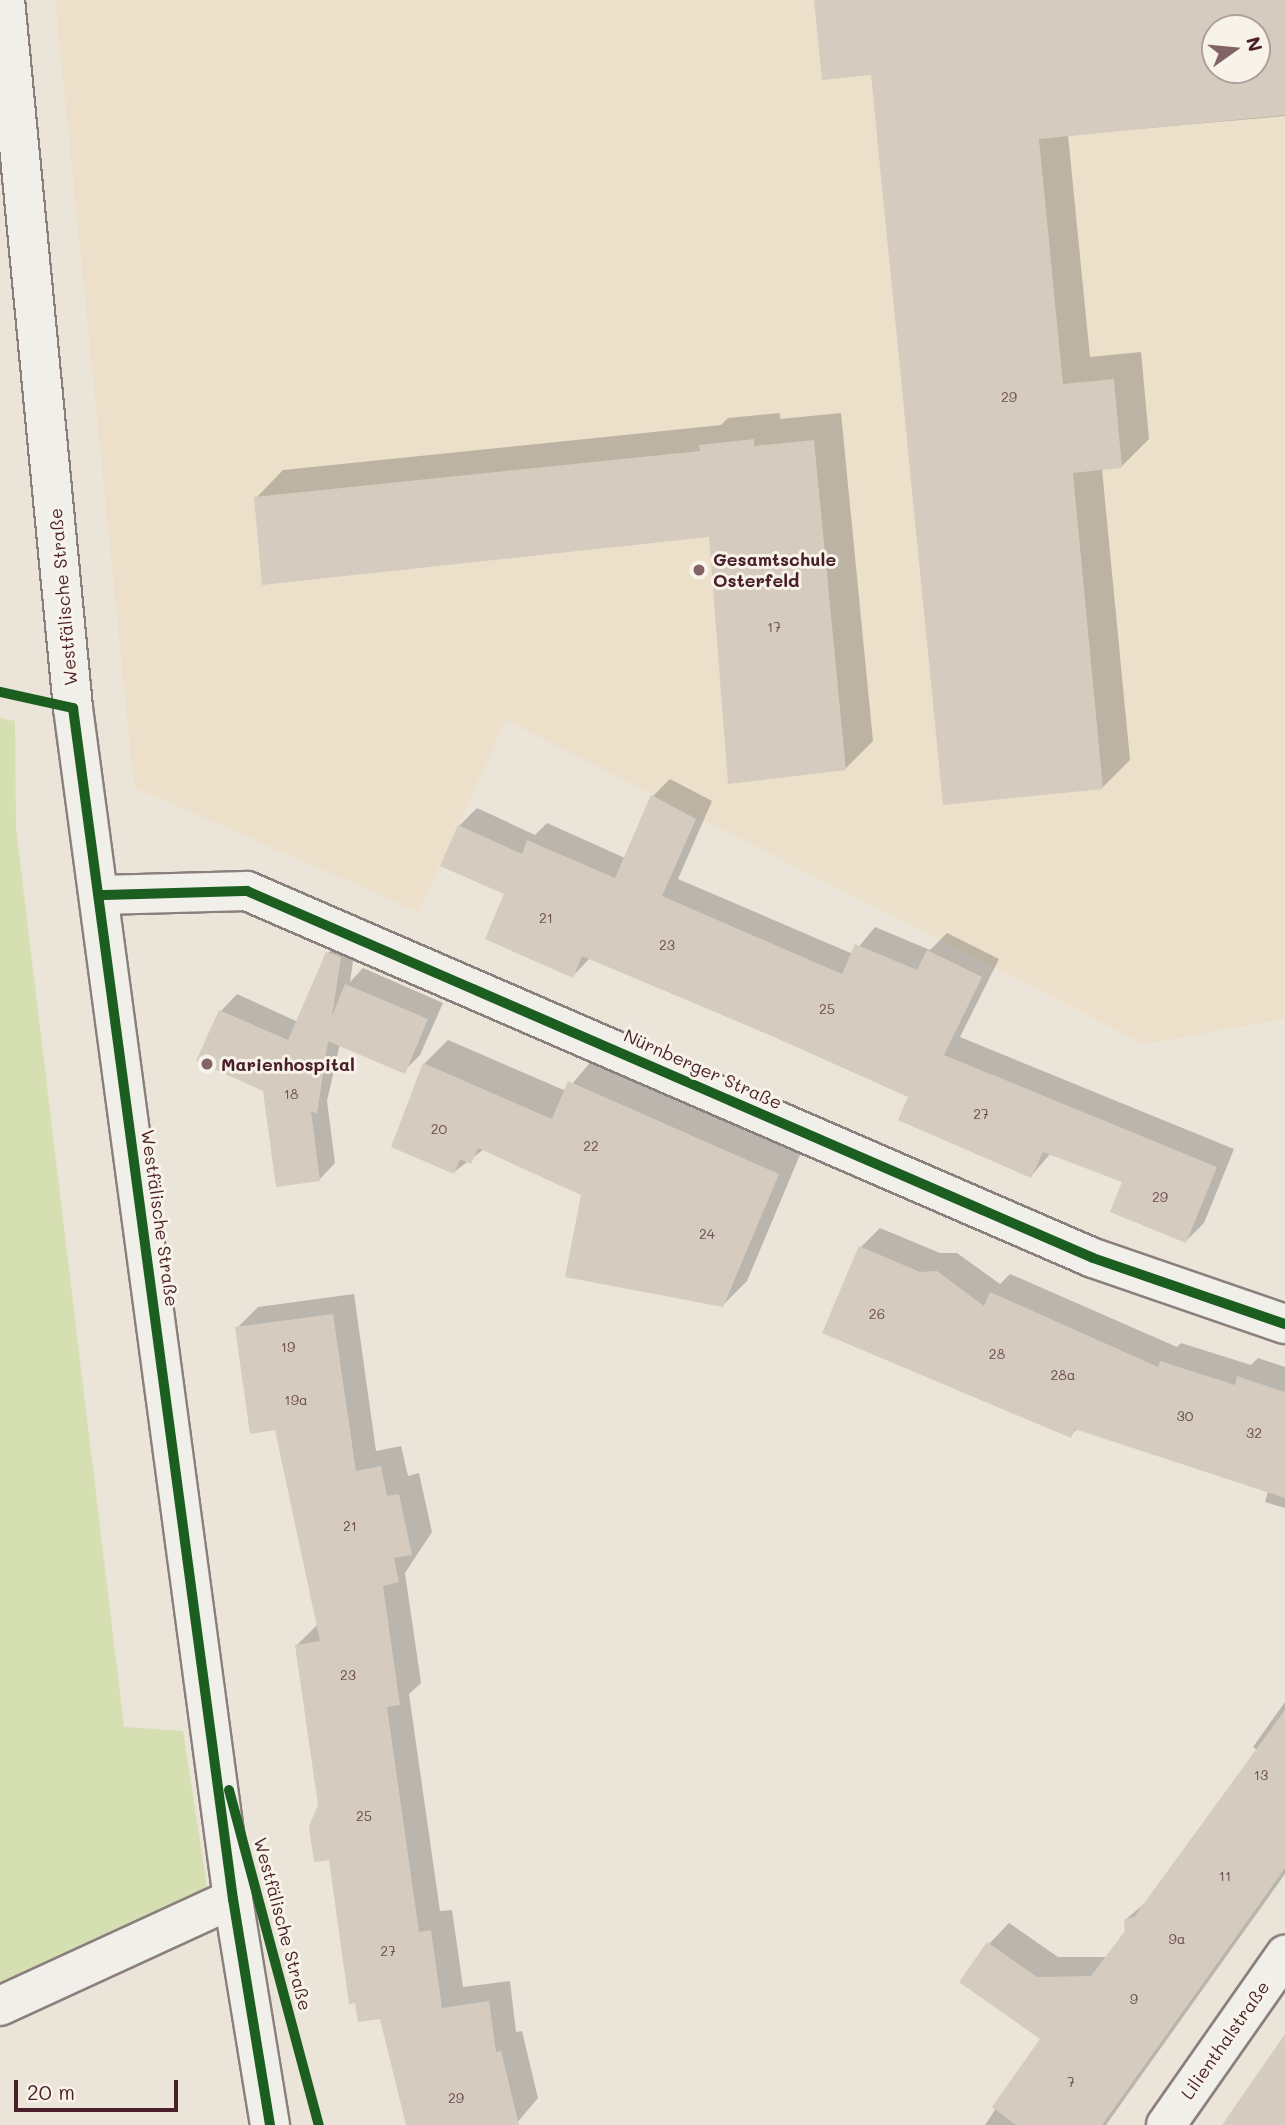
<!DOCTYPE html>
<meta charset="utf-8">
<style>
body{margin:0}
#map{position:relative;width:1285px;height:2125px;overflow:hidden;background:#eae4d9;font-family:Mali,sans-serif}
div>[style]{position:absolute}
.built>*{inset:0;background:#ede0cb}
.green>*{inset:0;background:#d5dfb1}
.shadow>*{inset:0;background:#0003}
.building>*{inset:0;background:#d5cbbe}
.roads{filter:drop-shadow(2px 0 #8a7f7d) drop-shadow(-2px 0 #8a7f7d) drop-shadow(0 2px #8a7f7d) drop-shadow(0 -2px #8a7f7d)}
.minor>*{height:38px;margin:-19px;padding:0 19px;transform-origin:19px;border-radius:19px;background:#f1efea}
.cycleway>*{height:10px;margin:-5px;padding:0 5px;transform-origin:5px;border-radius:5px;background:#1b5e20}
.dots>*{width:19px;height:19px;translate:-50% -50%;box-sizing:border-box;border:4px solid #f7f3e8;border-radius:50%}
span{translate:-50% -50%;white-space:nowrap;text-align:center;line-height:1.15;-webkit-text-stroke:6px #f7f3e8;paint-order:stroke}
.number-label{font-size:14px;color:#6e4c51}
.number-label span{-webkit-text-stroke-width:0}
.poi-label{font-size:18px;color:#4a1f2b;font-weight:700}
.left{translate:0 -50%;text-align:left}
.street-label{font-size:18px;color:#4a1f2b}
.north{position:absolute;left:1201px;top:14px;width:70px;height:70px;box-sizing:border-box;background:#f7f3e8;border:2px solid #b29e9c;border-radius:50%;rotate:75deg;font-size:19px;font-weight:700;line-height:28px;text-align:center;color:#4a1f2b}
.north::after{content:'';display:block;margin:auto;width:24px;height:32px;background:#826468;clip-path:polygon(50% 0,100% 100%,50% 72%,0 100%)}
.scale{position:absolute;left:14px;top:2080px;width:164px;height:32px;box-sizing:border-box;border:4px solid #4a1f2b;border-top:0;padding-left:9px;font-size:21px;line-height:24px;white-space:nowrap;color:#4a1f2b;-webkit-text-stroke:5px #f7f3e8;paint-order:stroke}
</style>
<div id="map">
<div class="built">
<i style="clip-path:polygon(evenodd,55px 0,1285px 0,1285px 1019px,1145px 1044px,506px 720px,419px 912px,134px 787px,55px 0,1215px 28px,1257px 28px,1257px 70px,1215px 70px,1215px 28px)"></i>
</div>
<div class="green">
<i style="clip-path:polygon(0 718px,15px 721px,16px 828px,124px 1727px,183px 1731px,209px 1900px,0 1991px)"></i>
</div>
<div class="shadow">
<i style="clip-path:polygon(evenodd,816px 0,1285px 0,1285px 116px,1068px 135px,1090px 357px,1141px 352px,1149px 439px,1122px 466px,1102px 469px,1130px 760px,1102px 788px,872px 73px,816px 0,1215px 28px,1257px 28px,1257px 70px,1215px 70px,1215px 28px)"></i>
<i style="clip-path:polygon(780px 413px,780px 419px,841px 413px,873px 741px,845px 769px,710px 536px,256px 498px,283px 470px,721px 425px,728px 418px)"></i>
<i style="clip-path:polygon(670px 779px,712px 801px,678px 879px,853px 954px,875px 927px,930px 950px,947px 933px,999px 959px,960px 1037px,1234px 1149px,1204px 1223px,1186px 1241px,1124px 1181px,1051px 1153px,1031px 1176px,911px 1096px,591px 957px,573px 976px,459px 826px,477px 808px,535px 835px,547px 823px,625px 858px,653px 796px)"></i>
<i style="clip-path:polygon(344px 937px,356px 940px,350px 982px,363px 968px,443px 1003px,420px 1055px,404px 1071px,340px 1044px,327px 1101px,335px 1163px,319px 1180px,265px 1090px,198px 1060px,221px 1011px,237px 994px,298px 1022px,328px 953px)"></i>
<i style="clip-path:polygon(448px 1040px,566px 1091px,594px 1058px,802px 1150px,747px 1281px,723px 1305px,583px 1194px,484px 1149px,454px 1172px,424px 1064px)"></i>
<i style="clip-path:polygon(880px 1228px,940px 1253px,957px 1253px,1000px 1284px,1010px 1274px,1177px 1347px,1181px 1343px,1251px 1365px,1258px 1358px,1285px 1367px,1285px 1508px,1265px 1502px,1268px 1491px,1078px 1428px,1070px 1436px,861px 1247px)"></i>
<i style="clip-path:polygon(354px 1294px,376px 1451px,401px 1446px,408px 1476px,419px 1473px,432px 1532px,405px 1573px,421px 1683px,409px 1694px,440px 1911px,452px 1910px,463px 1987px,510px 1981px,516px 2032px,522px 2031px,538px 2098px,515px 2125px,408px 2125px,382px 2017px,357px 2001px,297px 1645px,318px 1624px,276px 1428px,237px 1328px,258px 1307px)"></i>
<i style="clip-path:polygon(1285px 1702px,1285px 1874px,1106px 2125px,985px 2125px,1042px 2039px,989px 1944px,1009px 1923px,1058px 1957px,1108px 1957px,1127px 1932px,1125px 1920px,1150px 1899px,1258px 1751px,1253px 1747px)"></i>
</div>
<div class="building">
<i style="clip-path:polygon(evenodd,814px 0,1285px 0,1285px 115px,1039px 139px,1063px 384px,1114px 379px,1122px 468px,1073px 473px,1103px 789px,943px 805px,871px 75px,822px 80px,814px 0,1215px 28px,1257px 28px,1257px 70px,1215px 70px,1215px 28px)"></i>
<i style="clip-path:polygon(754px 439px,754px 446px,814px 440px,846px 770px,728px 784px,709px 537px,262px 585px,254px 497px,700px 451px,699px 445px)"></i>
<i style="clip-path:polygon(651px 795px,696px 819px,662px 896px,842px 974px,855px 944px,917px 970px,927px 950px,982px 977px,944px 1055px,1217px 1167px,1186px 1243px,1110px 1212px,1122px 1182px,1043px 1152px,1031px 1178px,898px 1120px,908px 1097px,772px 1036px,582px 956px,573px 978px,485px 939px,504px 894px,440px 866px,458px 825px,522px 854px,527px 840px,615px 878px)"></i>
<i style="clip-path:polygon(326px 952px,341px 957px,332px 1016px,345px 984px,428px 1019px,405px 1074px,328px 1041px,317px 1114px,311px 1111px,320px 1181px,276px 1187px,263px 1091px,196px 1061px,219px 1010px,288px 1040px)"></i>
<i style="clip-path:polygon(423px 1063px,552px 1119px,568px 1081px,779px 1174px,723px 1307px,565px 1277px,581px 1195px,478px 1148px,471px 1164px,460px 1159px,454px 1174px,391px 1147px)"></i>
<i style="clip-path:polygon(859px 1246px,920px 1272px,937px 1271px,984px 1306px,990px 1292px,1158px 1367px,1160px 1361px,1235px 1385px,1237px 1376px,1285px 1392px,1285px 1498px,1075px 1429px,1071px 1438px,822px 1333px)"></i>
<i style="clip-path:polygon(333px 1314px,356px 1471px,381px 1466px,387px 1496px,399px 1494px,412px 1555px,394px 1558px,399px 1582px,383px 1586px,400px 1705px,387px 1707px,419px 1932px,431px 1930px,442px 2008px,489px 2001px,496px 2052px,501px 2051px,519px 2125px,406px 2125px,380px 2019px,358px 2022px,355px 2003px,349px 2004px,329px 1860px,314px 1862px,309px 1826px,318px 1805px,295px 1645px,320px 1641px,275px 1430px,250px 1434px,235px 1327px)"></i>
<i style="clip-path:polygon(1285px 1710px,1285px 1868px,1102px 2125px,1016px 2125px,992px 2107px,1040px 2039px,959px 1982px,987px 1942px,1037px 1977px,1091px 1976px,1125px 1931px,1124px 1919px,1134px 1917px)"></i>
<i style="clip-path:polygon(1285px 2034px,1285px 2125px,1222px 2125px)"></i>
</div>
<div class="roads">
<div class="minor">
<i style="left:5px;top:0;width:711px;rotate:84.51deg"></i>
<i style="left:73px;top:708px;width:1202px;rotate:82.35deg"></i>
<i style="left:233px;top:1899px;width:229px;rotate:80.7deg"></i>
<i style="left:101px;top:895px;width:146px;rotate:-1.6deg"></i>
<i style="left:247px;top:891px;width:922px;rotate:23.45deg"></i>
<i style="left:1093px;top:1258px;width:203px;rotate:19deg"></i>
<i style="left:0;top:2006px;width:256px;rotate:-24.7deg"></i>
<i style="left:1166px;top:2125px;width:208px;rotate:-55deg"></i>
</div>
</div>
<div class="cycleway">
<i style="left:0;top:692px;width:75px;rotate:12.4deg"></i>
<i style="left:73px;top:708px;width:1202px;rotate:82.35deg"></i>
<i style="left:233px;top:1899px;width:229px;rotate:80.7deg"></i>
<i style="left:101px;top:895px;width:146px;rotate:-1.6deg"></i>
<i style="left:247px;top:891px;width:922px;rotate:23.45deg"></i>
<i style="left:1093px;top:1258px;width:203px;rotate:19deg"></i>
<i style="left:229px;top:1790px;width:347px;rotate:75deg"></i>
</div>
<div class="dots">
<i style="left:699px;top:570px;background:#826468"></i>
<i style="left:207px;top:1064px;background:#826468"></i>
</div>
<div class="number-label">
<span style="left:1009px;top:397px">29</span>
<span style="left:774px;top:627px">17</span>
<span style="left:546px;top:918px">21</span>
<span style="left:667px;top:945px">23</span>
<span style="left:827px;top:1009px">25</span>
<span style="left:291px;top:1094px">18</span>
<span style="left:981px;top:1114px">27</span>
<span style="left:439px;top:1129px">20</span>
<span style="left:591px;top:1146px">22</span>
<span style="left:1160px;top:1197px">29</span>
<span style="left:707px;top:1234px">24</span>
<span style="left:877px;top:1314px">26</span>
<span style="left:288px;top:1347px">19</span>
<span style="left:997px;top:1354px">28</span>
<span style="left:1063px;top:1375px">28a</span>
<span style="left:296px;top:1400px">19a</span>
<span style="left:1185px;top:1416px">30</span>
<span style="left:1254px;top:1433px">32</span>
<span style="left:350px;top:1526px">21</span>
<span style="left:348px;top:1675px">23</span>
<span style="left:1261px;top:1775px">13</span>
<span style="left:364px;top:1816px">25</span>
<span style="left:1225px;top:1876px">11</span>
<span style="left:1177px;top:1939px">9a</span>
<span style="left:388px;top:1951px">27</span>
<span style="left:1134px;top:1999px">9</span>
<span style="left:1071px;top:2082px">7</span>
<span style="left:456px;top:2098px">29</span>
</div>
<div class="poi-label">
<span class="left" style="left:713px;top:570px">Gesamtschule<br>Osterfeld</span>
<span class="left" style="left:221px;top:1064px">Marienhospital</span>
</div>
<div class="street-label">
<span style="left:63px;top:597px;rotate:-95deg">Westfälische Straße</span>
<span style="left:703px;top:1069px;rotate:24deg">Nürnberger Straße</span>
<span style="left:160px;top:1218px;rotate:82deg">Westfälische Straße</span>
<span style="left:283px;top:1924px;rotate:75deg">Westfälische Straße</span>
<span style="left:1225px;top:2040px;rotate:-55deg">Lilienthalstraße</span>
</div>
<div class="north">N</div>
<div class="scale">20 m</div>
</div>
